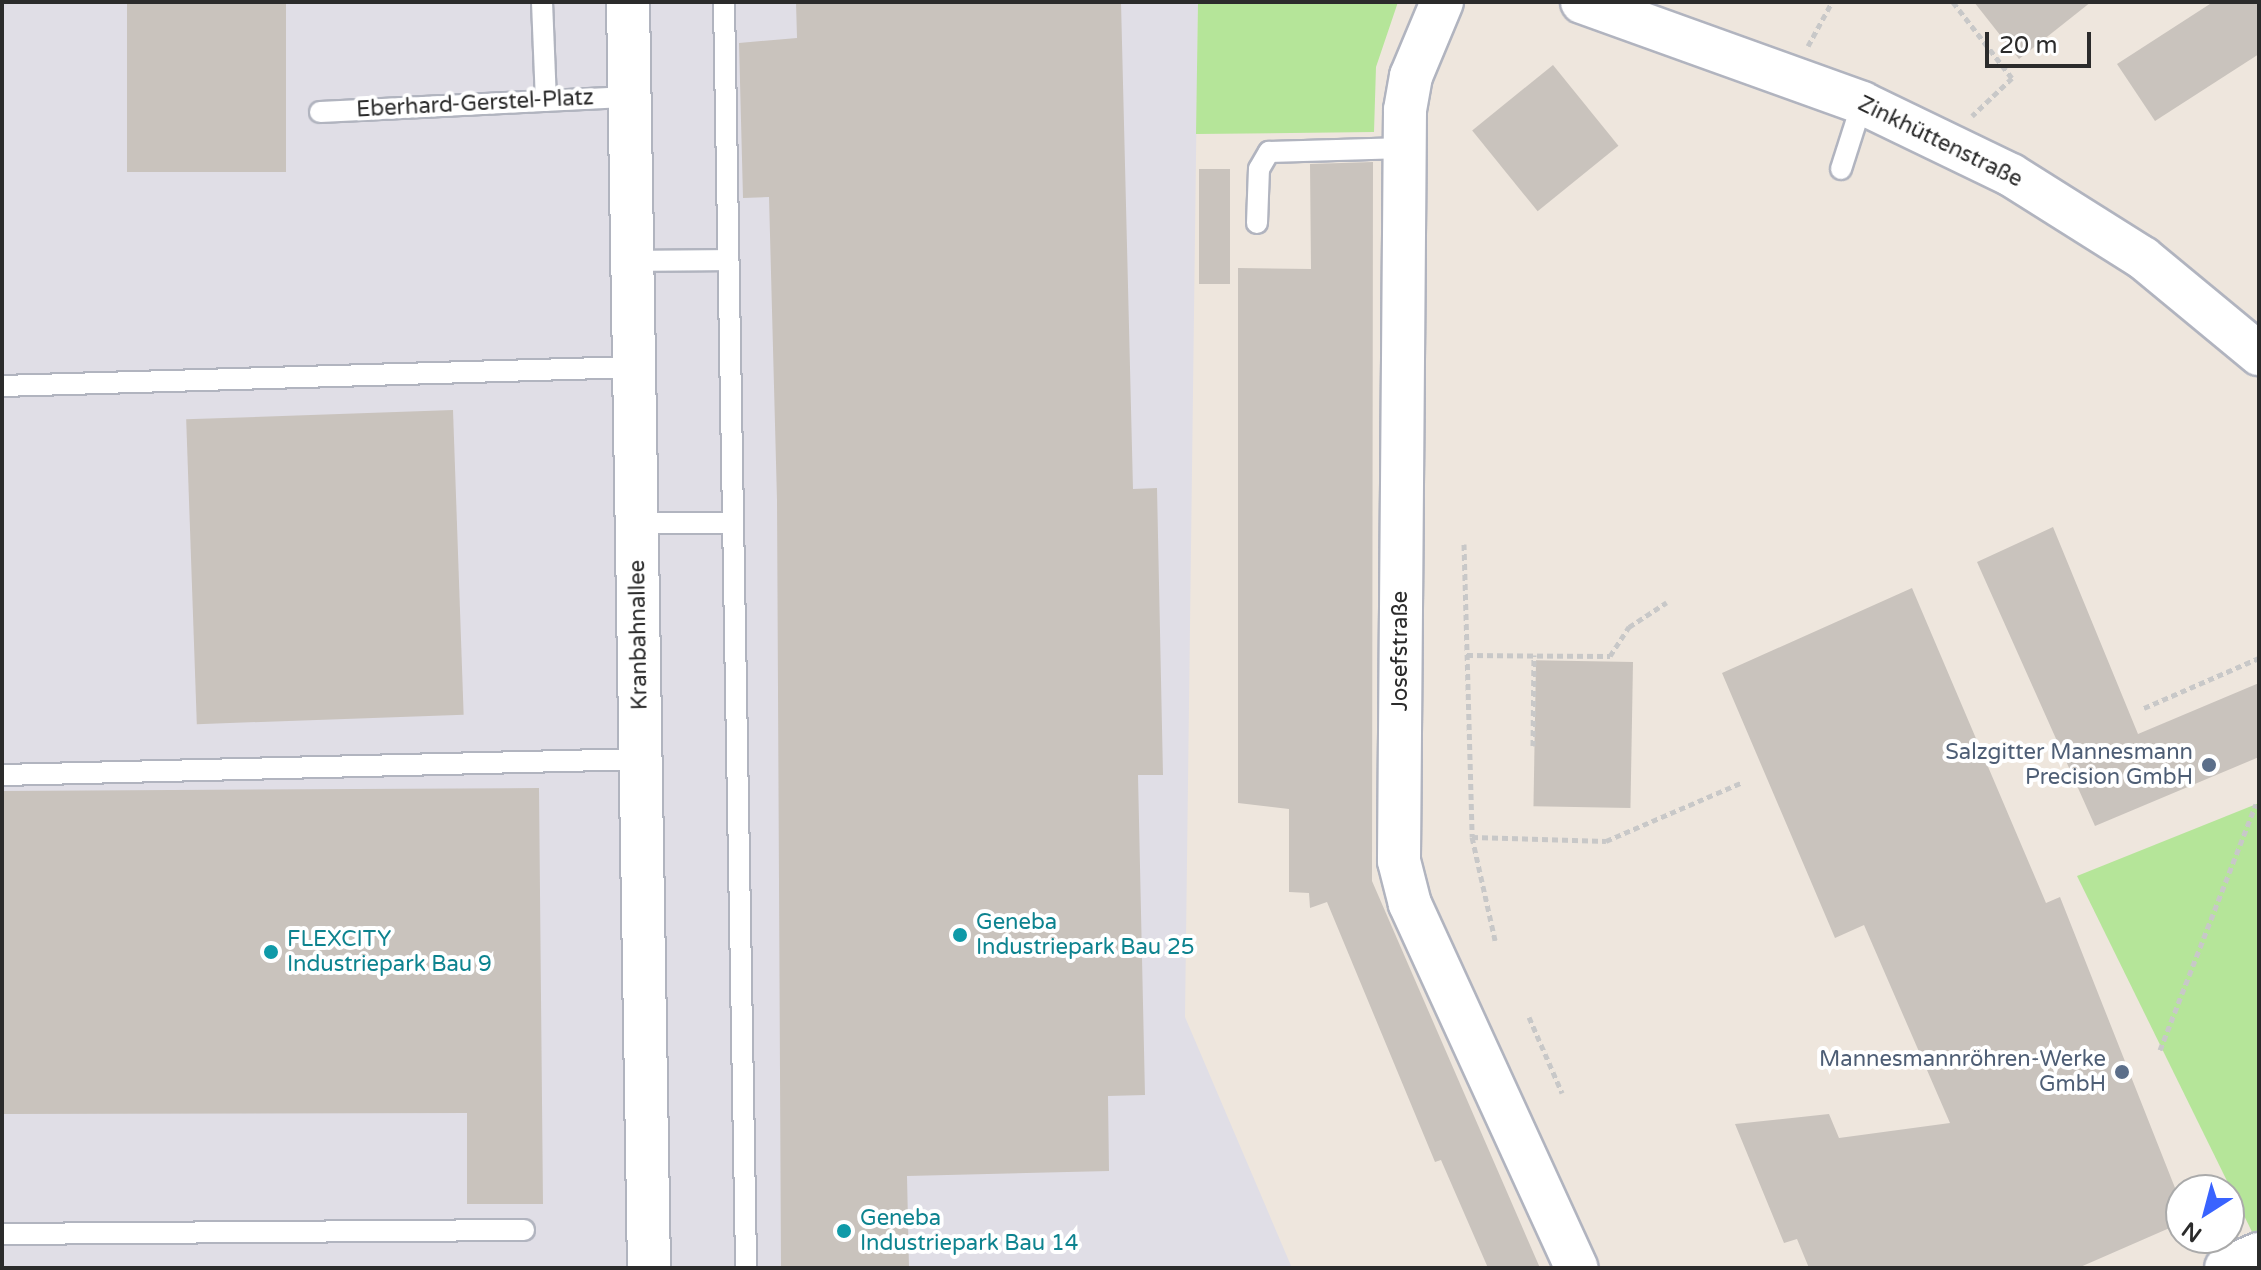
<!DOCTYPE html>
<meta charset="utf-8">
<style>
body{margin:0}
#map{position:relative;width:2261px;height:1270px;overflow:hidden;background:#eee6dd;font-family:"Varela Round",sans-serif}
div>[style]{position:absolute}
.industrial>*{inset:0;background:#e0dee6}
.green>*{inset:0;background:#b5e599}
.building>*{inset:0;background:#c9c3bd;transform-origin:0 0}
.path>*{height:5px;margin-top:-2.5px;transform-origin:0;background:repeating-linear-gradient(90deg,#c8c8c8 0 6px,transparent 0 10px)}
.roads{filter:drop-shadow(2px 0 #b1b4bf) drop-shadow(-2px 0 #b1b4bf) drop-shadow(0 2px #b1b4bf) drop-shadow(0 -2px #b1b4bf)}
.service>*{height:20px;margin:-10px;padding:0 10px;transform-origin:10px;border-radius:10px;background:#fff}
.minor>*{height:42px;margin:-21px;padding:0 21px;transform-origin:21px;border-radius:21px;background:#fff}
.dots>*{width:22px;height:22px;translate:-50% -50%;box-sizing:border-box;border:4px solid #fff;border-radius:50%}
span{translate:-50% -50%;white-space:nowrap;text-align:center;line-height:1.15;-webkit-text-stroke:8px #fff;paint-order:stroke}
.street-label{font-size:22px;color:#2b2b2b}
.service-label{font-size:22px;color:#4e5e75}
.right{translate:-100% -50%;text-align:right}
.culture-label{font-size:22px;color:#0d838f}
.left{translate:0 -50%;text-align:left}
.frame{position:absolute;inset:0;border:4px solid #2b2b2b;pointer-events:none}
.north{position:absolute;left:2165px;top:1174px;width:80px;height:80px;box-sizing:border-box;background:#fff;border:2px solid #aaa;border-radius:50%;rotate:216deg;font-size:22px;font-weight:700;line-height:32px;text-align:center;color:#2b2b2b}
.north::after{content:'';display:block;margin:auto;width:28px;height:36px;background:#3963ff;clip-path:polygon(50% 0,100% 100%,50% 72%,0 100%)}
.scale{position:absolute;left:1985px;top:32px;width:106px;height:36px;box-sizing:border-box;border:4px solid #2b2b2b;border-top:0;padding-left:10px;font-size:24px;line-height:28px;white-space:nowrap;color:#2b2b2b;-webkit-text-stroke:6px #fff;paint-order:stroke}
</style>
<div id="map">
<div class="industrial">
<i style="clip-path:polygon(2px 2px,1198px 2px,1185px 1017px,1292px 1268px,2px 1268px)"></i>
</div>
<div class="green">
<i style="clip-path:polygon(1198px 2px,1398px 2px,1376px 67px,1374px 132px,1196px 134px)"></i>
<i style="clip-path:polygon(2259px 803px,2259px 1246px,2077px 876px)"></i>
</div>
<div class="building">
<i style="left:127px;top:2px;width:159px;height:170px"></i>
<i style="clip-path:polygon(796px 2px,1121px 2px,1133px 489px,1157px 488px,1163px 775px,1138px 775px,1145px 1095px,1108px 1096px,1109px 1171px,907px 1176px,909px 1268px,781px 1268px,777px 500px,769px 197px,743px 198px,739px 43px,797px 38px)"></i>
<i style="clip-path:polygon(1974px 2px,2091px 2px,2019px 59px)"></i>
<i style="clip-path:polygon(2213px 2px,2259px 2px,2259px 54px,2155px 121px,2117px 64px)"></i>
<i style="left:1553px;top:65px;width:104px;height:104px;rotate:51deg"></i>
<i style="clip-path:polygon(1373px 162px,1372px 881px,1540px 1268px,1488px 1268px,1441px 1160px,1435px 1162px,1327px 902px,1310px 908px,1309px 893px,1289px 892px,1289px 809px,1238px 803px,1238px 268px,1311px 269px,1310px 164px)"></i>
<i style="left:1199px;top:169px;width:31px;height:115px"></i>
<i style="left:453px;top:410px;width:305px;height:267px;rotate:88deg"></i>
<i style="clip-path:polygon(2053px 527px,2138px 734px,2259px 683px,2259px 757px,2095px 826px,1977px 562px)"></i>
<i style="clip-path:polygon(1912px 588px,2046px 903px,2060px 897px,2181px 1203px,2181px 1223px,2078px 1268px,1809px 1268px,1797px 1239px,1784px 1243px,1735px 1124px,1829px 1114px,1839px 1138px,1950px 1123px,1864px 925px,1835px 938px,1722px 673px)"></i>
<i style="left:1633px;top:662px;width:146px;height:97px;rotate:91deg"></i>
<i style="clip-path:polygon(539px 788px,543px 1204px,467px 1204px,467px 1113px,2px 1114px,2px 791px)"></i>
</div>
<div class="path">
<i style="left:1953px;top:2px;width:96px;rotate:52.2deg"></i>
<i style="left:2012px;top:78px;width:55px;rotate:136.5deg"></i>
<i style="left:1808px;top:46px;width:50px;rotate:-61.4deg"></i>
<i style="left:1464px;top:544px;width:293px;rotate:88.4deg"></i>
<i style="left:1472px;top:837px;width:106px;rotate:77.4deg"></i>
<i style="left:1467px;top:655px;width:143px;rotate:0.4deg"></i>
<i style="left:1610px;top:656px;width:35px;rotate:-57deg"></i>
<i style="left:1629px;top:627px;width:45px;rotate:-33.3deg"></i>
<i style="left:2144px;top:708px;width:125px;rotate:-23.5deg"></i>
<i style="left:1533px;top:746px;width:91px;rotate:-89.4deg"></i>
<i style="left:1472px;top:837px;width:134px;rotate:1.7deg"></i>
<i style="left:1606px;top:841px;width:149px;rotate:-23.3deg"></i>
<i style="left:1529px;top:1017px;width:83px;rotate:66.5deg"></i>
<i style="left:2160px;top:1050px;width:264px;rotate:-68.7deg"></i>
</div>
<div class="roads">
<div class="service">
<i style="left:542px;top:2px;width:99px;rotate:87.7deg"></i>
<i style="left:724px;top:2px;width:1266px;rotate:89deg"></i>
<i style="left:320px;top:112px;width:310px;rotate:-2.8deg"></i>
<i style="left:1841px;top:169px;width:69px;rotate:-72.3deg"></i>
<i style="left:1257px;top:223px;width:54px;rotate:-87.9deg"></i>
<i style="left:1259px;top:169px;width:20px;rotate:-60deg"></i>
<i style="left:1269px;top:152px;width:136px;rotate:-1.7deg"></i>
<i style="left:633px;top:261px;width:93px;rotate:-0.6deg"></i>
<i style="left:2px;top:386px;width:633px;rotate:-1.72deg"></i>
<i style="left:637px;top:523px;width:95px"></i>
<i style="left:2px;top:775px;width:639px;rotate:-1.43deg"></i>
<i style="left:2px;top:1234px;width:522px;rotate:-0.44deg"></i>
</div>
<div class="minor">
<i style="left:628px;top:2px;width:1266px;rotate:89.05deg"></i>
<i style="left:1442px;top:2px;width:80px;rotate:112.7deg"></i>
<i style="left:1411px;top:76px;width:35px;rotate:100deg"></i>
<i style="left:1405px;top:110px;width:751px;rotate:90.46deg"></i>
<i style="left:1399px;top:861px;width:44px;rotate:75.7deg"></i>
<i style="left:1410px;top:904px;width:400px;rotate:65.4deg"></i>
<i style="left:1582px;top:2px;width:298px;rotate:19.8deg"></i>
<i style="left:1862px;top:103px;width:165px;rotate:25.8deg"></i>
<i style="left:2011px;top:175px;width:156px;rotate:32.2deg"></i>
<i style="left:2143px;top:258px;width:151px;rotate:39.6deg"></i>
<i style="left:2226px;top:1268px;width:36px;rotate:-23deg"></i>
</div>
</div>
<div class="dots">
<i style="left:2209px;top:765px;background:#5c6f8a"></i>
<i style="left:960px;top:935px;background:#0f9aa8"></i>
<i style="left:271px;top:952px;background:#0f9aa8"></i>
<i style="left:2122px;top:1072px;background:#5c6f8a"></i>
<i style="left:844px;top:1231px;background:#0f9aa8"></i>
</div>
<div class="street-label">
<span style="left:475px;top:104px;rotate:-3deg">Eberhard-Gerstel-Platz</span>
<span style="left:1940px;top:142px;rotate:26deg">Zinkhüttenstraße</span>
<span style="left:639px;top:635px;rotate:-91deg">Kranbahnallee</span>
<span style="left:1401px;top:651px;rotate:-90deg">Josefstraße</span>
</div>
<div class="service-label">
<span class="right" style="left:2193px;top:765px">Salzgitter Mannesmann<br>Precision GmbH</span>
<span class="right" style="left:2106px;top:1072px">Mannesmannröhren-Werke<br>GmbH</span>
</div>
<div class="culture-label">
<span class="left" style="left:976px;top:935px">Geneba<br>Industriepark Bau 25</span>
<span class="left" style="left:287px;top:952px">FLEXCITY<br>Industriepark Bau 9</span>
<span class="left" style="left:860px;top:1231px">Geneba<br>Industriepark Bau 14</span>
</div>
<div class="frame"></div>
<div class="north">N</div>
<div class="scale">20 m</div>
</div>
